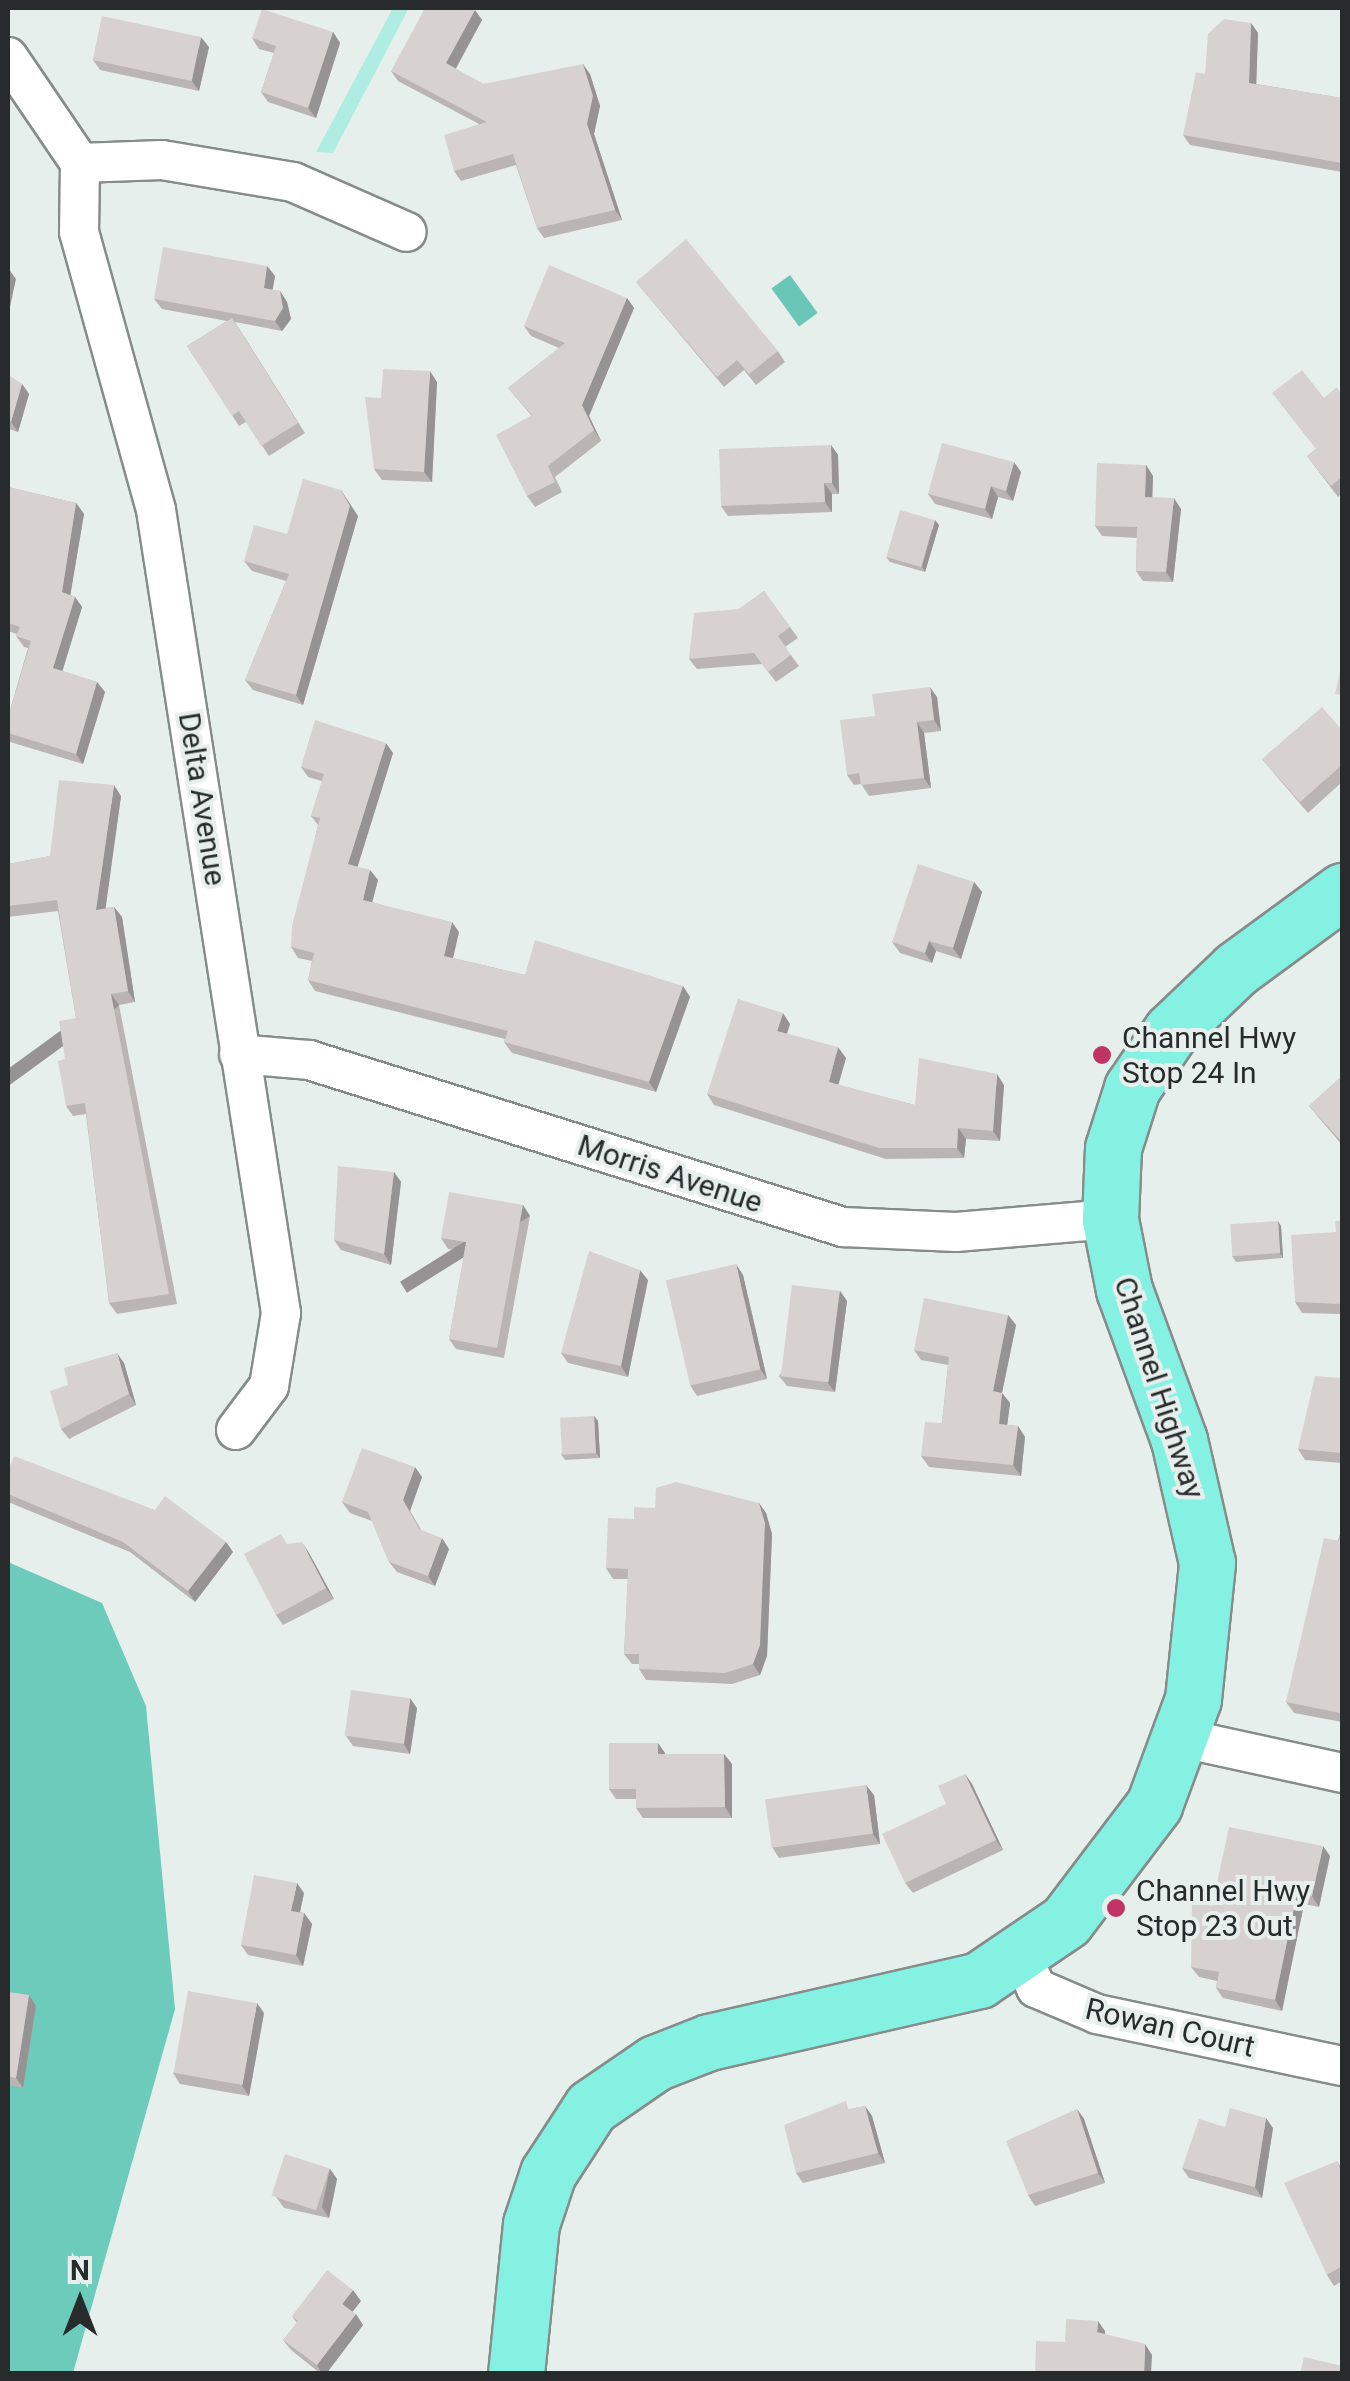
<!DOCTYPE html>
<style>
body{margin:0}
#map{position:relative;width:1350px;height:2381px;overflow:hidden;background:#e7efed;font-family:Roboto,sans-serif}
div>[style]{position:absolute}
.green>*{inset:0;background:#afede2}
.forest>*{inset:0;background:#6dcbbc}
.water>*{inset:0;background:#6ac7b8;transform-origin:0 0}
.roads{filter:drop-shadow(2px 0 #858c8a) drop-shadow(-2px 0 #858c8a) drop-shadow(0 2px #858c8a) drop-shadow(0 -2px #858c8a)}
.street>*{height:38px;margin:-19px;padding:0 19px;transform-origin:19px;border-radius:19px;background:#fff}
.primary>*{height:55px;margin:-27.5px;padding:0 27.5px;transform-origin:27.5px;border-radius:27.5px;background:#84f1e3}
.wall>*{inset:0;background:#bab4b5}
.shaded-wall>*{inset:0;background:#979293;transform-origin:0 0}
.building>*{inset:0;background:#d8d1d2;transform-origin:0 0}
.dots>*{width:28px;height:28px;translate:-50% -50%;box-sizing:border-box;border:5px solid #e7efed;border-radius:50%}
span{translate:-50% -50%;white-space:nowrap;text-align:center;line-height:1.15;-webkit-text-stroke:8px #e7efed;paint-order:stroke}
.street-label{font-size:30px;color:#282b2b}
.poi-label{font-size:30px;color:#282b2b}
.left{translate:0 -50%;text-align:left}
.frame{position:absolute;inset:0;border:10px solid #282b2b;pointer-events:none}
.north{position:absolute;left:30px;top:2251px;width:100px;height:100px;-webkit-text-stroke:8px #e7efed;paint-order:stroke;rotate:0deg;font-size:28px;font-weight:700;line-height:40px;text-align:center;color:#282b2b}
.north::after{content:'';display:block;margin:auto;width:35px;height:45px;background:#282b2b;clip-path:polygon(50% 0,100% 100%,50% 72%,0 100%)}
</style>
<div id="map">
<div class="green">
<i style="clip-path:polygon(393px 8px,409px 8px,333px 153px,316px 152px)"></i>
</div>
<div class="forest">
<i style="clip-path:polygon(8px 1562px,102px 1603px,146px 1706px,175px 2009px,73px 2373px,8px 2373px)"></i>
</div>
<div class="water">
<i style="left:790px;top:275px;width:47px;height:23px;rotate:54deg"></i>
</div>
<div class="roads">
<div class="street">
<i style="left:8px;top:57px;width:128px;rotate:55.8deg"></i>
<i style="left:80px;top:163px;width:69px;rotate:90.8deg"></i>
<i style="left:79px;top:232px;width:288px;rotate:74.5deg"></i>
<i style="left:156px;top:510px;width:813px;rotate:81.15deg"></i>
<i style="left:281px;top:1313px;width:74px;rotate:99.3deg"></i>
<i style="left:269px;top:1386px;width:55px;rotate:126.9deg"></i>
<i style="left:80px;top:163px;width:82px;rotate:-2.1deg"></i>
<i style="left:162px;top:160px;width:133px;rotate:9.5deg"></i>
<i style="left:293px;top:182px;width:124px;rotate:23.7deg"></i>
<i style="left:239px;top:1054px;width:70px;rotate:4.9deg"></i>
<i style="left:309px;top:1060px;width:560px;rotate:17.37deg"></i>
<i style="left:843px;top:1227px;width:113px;rotate:2.5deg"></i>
<i style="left:956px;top:1232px;width:155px;rotate:-4.8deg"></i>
<i style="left:1182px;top:1738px;width:164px;rotate:12.3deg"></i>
<i style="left:1022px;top:1955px;width:36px;rotate:67deg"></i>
<i style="left:1036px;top:1988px;width:66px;rotate:23.1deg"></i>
<i style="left:1097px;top:2014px;width:250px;rotate:12deg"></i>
</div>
<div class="primary">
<i style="left:516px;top:2374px;width:151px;rotate:-84.3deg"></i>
<i style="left:531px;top:2224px;width:54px;rotate:-71.6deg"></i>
<i style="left:548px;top:2173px;width:79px;rotate:-56.9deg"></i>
<i style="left:591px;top:2107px;width:78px;rotate:-34.5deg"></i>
<i style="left:655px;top:2063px;width:58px;rotate:-21.3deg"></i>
<i style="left:709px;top:2042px;width:277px;rotate:-12.9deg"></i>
<i style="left:979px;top:1980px;width:105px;rotate:-34.1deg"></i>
<i style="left:1066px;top:1921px;width:146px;rotate:-52.8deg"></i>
<i style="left:1154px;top:1805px;width:113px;rotate:-69.8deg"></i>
<i style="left:1193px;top:1699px;width:137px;rotate:-84.1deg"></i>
<i style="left:1207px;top:1563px;width:126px;rotate:-102.8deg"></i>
<i style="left:1179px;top:1440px;width:160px;rotate:-110.1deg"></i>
<i style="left:1124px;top:1290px;width:72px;rotate:-101.2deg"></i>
<i style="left:1110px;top:1219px;width:71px;rotate:-87.6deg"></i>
<i style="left:1113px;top:1148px;width:63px;rotate:-72.4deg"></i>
<i style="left:1132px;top:1088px;width:69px;rotate:-55.6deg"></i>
<i style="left:1171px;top:1031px;width:90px;rotate:-43.6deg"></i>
<i style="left:1236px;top:969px;width:132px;rotate:-36.3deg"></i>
</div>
</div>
<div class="wall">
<i style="clip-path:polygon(475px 10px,482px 20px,456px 69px,483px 84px,590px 74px,600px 106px,594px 134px,622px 220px,544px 238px,537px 228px,516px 165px,461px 181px,454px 171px,479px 124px,398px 81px,391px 71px)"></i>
<i style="clip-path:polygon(1251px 23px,1258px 33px,1256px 84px,1342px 98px,1342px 172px,1190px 145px,1183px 135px,1205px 74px)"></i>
<i style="clip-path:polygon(333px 32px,340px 43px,316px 118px,268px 102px,261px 92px,274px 53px,259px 49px,252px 38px)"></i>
<i style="clip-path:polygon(209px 47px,199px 91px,100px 70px,93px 60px)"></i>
<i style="clip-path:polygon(267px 266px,275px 276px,272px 290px,280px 291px,287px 302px,291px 319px,282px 331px,235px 322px,305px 433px,269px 456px,246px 422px,239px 426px,187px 346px,227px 321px,162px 309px,154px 299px)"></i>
<i style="clip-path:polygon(636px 282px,778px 351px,785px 362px,756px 385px,744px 370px,724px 387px)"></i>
<i style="clip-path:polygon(627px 298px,634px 308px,589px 416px,601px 441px,555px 477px,562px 492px,535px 507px,527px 496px,531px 415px,508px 388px,559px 348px,531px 336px,524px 326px)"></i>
<i style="clip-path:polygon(8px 375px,22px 384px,29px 394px,18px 432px,8px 429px)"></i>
<i style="clip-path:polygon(437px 382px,432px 482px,382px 480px,374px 469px,381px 398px)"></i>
<i style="clip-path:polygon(1342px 395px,1342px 493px,1338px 497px,1307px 456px,1316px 449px,1324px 398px)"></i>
<i style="clip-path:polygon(831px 445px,838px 455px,839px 494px,832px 494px,832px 512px,728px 516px,721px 506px)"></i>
<i style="clip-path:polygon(1146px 465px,1153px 476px,1152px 497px,1181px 509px,1173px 582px,1143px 581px,1136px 571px,1137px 538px,1102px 536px,1095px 526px)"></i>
<i style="clip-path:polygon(1021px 472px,1013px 501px,998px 497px,992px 519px,935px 504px,928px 494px)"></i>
<i style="clip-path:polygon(8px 487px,76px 503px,84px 514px,70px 595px,75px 597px,82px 607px,62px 671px,97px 682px,105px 692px,83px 764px,10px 742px,8px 738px,8px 717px,28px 648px,24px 647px,16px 636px,17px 634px,8px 631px)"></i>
<i style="clip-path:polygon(358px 516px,303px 705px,253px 690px,245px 680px,286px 581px,252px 571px,244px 561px,287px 534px)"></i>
<i style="clip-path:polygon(939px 525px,925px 572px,890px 562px,886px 557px)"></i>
<i style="clip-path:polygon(764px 591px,798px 638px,785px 647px,799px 666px,776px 682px,762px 664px,697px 669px,689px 659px,739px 609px)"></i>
<i style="clip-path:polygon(937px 697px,941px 731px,924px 733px,931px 788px,869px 796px,861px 784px,854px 785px,847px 775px)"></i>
<i style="clip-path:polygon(1342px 730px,1342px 782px,1308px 813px,1262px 759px)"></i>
<i style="clip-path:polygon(393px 753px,357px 867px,370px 870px,378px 880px,372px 902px,459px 932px,453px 958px,525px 975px,683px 986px,690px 997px,656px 1092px,512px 1053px,504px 1042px,505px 1039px,315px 991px,308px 980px,312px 961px,298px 958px,291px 947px,318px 825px,311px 816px,322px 781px,308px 777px,301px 767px)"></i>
<i style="clip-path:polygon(121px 796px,105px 908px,114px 907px,122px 917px,135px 1002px,119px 1005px,177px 1304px,117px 1314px,109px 1303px,86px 1114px,73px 1116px,66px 1106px,65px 1059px,76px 1018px,58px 911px,8px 917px,8px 864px,50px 856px)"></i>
<i style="clip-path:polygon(974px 882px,982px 892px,961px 959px,936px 951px,932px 963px,900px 953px,892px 942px)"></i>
<i style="clip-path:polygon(790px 1024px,787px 1034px,846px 1058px,838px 1085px,915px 1105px,1004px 1085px,1000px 1141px,966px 1139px,964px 1158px,886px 1159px,714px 1105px,707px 1094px)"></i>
<i style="clip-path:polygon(1342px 1076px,1342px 1145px,1309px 1106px)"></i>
<i style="clip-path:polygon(394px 1172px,401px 1182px,391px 1265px,341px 1250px,334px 1240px)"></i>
<i style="clip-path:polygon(523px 1205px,530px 1216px,504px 1358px,456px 1349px,449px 1339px,465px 1251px,448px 1249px,441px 1238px)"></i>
<i style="clip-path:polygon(1342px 1221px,1342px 1314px,1302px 1313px,1295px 1302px)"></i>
<i style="clip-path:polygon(1281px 1226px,1283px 1258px,1236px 1262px,1232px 1256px)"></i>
<i style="clip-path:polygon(743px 1275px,767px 1379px,697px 1396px,690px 1385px)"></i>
<i style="clip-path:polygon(648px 1280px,628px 1377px,568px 1363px,561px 1353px)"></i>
<i style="clip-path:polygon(840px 1291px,847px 1301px,835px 1392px,787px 1386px,779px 1376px)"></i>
<i style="clip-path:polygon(1008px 1315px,1016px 1325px,1002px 1393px,1010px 1403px,1007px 1425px,1018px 1426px,1025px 1437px,1021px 1476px,929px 1467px,921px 1456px,942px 1423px,948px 1365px,921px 1360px,914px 1350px)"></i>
<i style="clip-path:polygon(124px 1363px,136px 1405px,69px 1439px,61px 1429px,68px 1385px)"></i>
<i style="clip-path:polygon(1342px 1378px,1342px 1463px,1305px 1460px,1298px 1449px)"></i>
<i style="clip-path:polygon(594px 1416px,598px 1421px,600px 1458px,565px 1460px,561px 1454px)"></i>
<i style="clip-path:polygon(8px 1471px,226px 1542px,233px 1552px,195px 1602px,130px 1552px,8px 1502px)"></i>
<i style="clip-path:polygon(422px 1477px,410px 1511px,421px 1530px,449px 1549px,435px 1586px,397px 1572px,389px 1562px,372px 1521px,350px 1513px,342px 1502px)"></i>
<i style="clip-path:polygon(759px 1503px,766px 1513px,772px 1534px,767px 1656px,760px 1675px,732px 1684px,646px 1680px,639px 1669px,639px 1664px,632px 1664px,624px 1654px,628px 1579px,613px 1579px,606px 1568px,655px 1508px)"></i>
<i style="clip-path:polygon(1342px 1528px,1342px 1722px,1294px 1713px,1286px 1702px)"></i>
<i style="clip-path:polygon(288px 1544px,309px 1553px,334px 1599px,283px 1625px,276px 1615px)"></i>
<i style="clip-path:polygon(417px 1708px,410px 1754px,353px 1746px,346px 1736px)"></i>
<i style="clip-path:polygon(665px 1753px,665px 1754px,724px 1754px,732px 1764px,732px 1818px,643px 1818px,636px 1808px,636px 1799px,616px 1799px,609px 1789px)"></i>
<i style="clip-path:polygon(965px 1774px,972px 1784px,1003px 1850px,913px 1893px,905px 1883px,946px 1804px)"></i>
<i style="clip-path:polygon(874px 1795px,880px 1844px,779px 1858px,772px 1847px)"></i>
<i style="clip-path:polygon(1330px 1856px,1319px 1907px,1304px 1904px,1282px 2011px,1223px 1998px,1216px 1988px,1217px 1981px,1199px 1977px,1191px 1967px,1212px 1906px)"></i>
<i style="clip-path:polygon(304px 1893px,300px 1912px,304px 1913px,312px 1924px,303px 1966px,248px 1955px,241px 1945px)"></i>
<i style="clip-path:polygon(8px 1992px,29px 1995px,36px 2006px,23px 2088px,8px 2085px)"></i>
<i style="clip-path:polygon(264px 2013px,249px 2096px,180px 2084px,173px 2073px)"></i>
<i style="clip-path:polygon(865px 2106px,872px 2116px,885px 2163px,803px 2183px,796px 2173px,851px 2109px)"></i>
<i style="clip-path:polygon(1077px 2109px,1084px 2119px,1105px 2183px,1035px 2206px,1028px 2195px)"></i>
<i style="clip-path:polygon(1273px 2128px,1262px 2198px,1189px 2178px,1182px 2168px)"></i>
<i style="clip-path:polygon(1337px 2161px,1342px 2169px,1342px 2281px,1334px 2286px,1327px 2275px)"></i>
<i style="clip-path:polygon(330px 2169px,337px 2179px,329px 2218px,284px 2208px,276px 2197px)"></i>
<i style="clip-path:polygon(361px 2301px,352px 2312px,363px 2325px,326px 2374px,321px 2374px,291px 2350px,283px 2340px,297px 2323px,292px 2316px)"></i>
</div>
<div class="shaded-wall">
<i style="clip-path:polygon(475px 10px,482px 20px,453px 73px,446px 63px)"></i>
<i style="clip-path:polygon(1251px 23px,1258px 33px,1256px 93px,1249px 83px)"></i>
<i style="clip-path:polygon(333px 32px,340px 43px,316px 118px,308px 108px)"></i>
<i style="clip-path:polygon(201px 37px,209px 47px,199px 91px,192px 81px)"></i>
<i style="clip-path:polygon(583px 64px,590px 74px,600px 106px,594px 134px,622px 220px,615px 210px,587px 124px)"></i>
<i style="clip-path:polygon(267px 266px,275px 276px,271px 299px,264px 288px)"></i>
<i style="clip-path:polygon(8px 268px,16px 279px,8px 316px)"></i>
<i style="clip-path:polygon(280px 291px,287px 302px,291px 319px,282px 331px,275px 321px)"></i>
<i style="clip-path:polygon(627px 298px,634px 308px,589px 416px,601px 441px,594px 430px,582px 405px)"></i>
<i style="clip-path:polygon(430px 371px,437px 382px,432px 482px,424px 472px)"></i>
<i style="clip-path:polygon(22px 384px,29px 394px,18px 432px,11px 422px)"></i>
<i style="clip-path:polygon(831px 445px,838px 455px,839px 494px,832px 483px)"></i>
<i style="clip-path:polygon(1014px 462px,1021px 472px,1013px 501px,1006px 491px)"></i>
<i style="clip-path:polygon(1146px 465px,1153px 476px,1152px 507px,1145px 497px)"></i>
<i style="clip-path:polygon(824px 483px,832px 494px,832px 512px,825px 502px)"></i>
<i style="clip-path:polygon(991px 486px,998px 497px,992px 519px,985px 509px)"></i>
<i style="clip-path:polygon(341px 490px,358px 516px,303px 705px,296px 695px)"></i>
<i style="clip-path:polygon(1174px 498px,1181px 509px,1173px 582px,1166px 572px)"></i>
<i style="clip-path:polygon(76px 503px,84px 514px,69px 603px,62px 592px)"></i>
<i style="clip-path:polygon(935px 520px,939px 525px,925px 572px,922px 567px)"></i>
<i style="clip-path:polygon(75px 597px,82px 607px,60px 679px,53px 668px)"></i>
<i style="clip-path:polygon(97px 682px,105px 692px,83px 764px,76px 754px)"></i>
<i style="clip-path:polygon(930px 687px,937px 697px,941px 731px,934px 720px)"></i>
<i style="clip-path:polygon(917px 722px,924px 733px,931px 788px,924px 778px)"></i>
<i style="clip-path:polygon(386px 743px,393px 753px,355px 875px,348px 864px)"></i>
<i style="clip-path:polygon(114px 785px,121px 796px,104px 920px,96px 910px)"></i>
<i style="clip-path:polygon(370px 870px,378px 880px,370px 911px,363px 900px)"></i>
<i style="clip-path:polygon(974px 882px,982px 892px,961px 959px,953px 948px)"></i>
<i style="clip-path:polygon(114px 907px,122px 917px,135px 1002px,128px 991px)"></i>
<i style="clip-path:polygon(452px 922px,459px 932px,451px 966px,444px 956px)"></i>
<i style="clip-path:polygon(929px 941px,936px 951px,932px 963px,925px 953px)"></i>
<i style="clip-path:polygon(683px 986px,690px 997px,656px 1092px,649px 1082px)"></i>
<i style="left:111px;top:994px;width:14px;height:306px;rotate:54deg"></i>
<i style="clip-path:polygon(783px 1013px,790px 1024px,784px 1042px,777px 1031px)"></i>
<i style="clip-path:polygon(838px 1047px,846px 1058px,836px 1093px,829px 1082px)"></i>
<i style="clip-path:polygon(997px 1074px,1004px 1085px,1000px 1141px,993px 1131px)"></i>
<i style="clip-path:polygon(958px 1128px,966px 1139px,964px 1158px,957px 1148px)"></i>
<i style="clip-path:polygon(394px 1172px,401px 1182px,391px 1265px,384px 1254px)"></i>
<i style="left:523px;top:1205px;width:13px;height:145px;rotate:58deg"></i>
<i style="clip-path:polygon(1278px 1221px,1281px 1226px,1283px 1258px,1280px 1253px)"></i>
<i style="clip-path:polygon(736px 1264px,743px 1275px,767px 1379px,760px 1369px)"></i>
<i style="clip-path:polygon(640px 1270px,648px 1280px,628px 1377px,621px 1366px)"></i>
<i style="clip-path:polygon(840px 1291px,847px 1301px,835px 1392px,827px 1382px)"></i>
<i style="clip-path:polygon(1008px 1315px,1016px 1325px,1000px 1402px,993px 1391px)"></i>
<i style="clip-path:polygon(117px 1353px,124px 1363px,136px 1405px,129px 1394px)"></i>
<i style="clip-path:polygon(1002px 1393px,1010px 1403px,1006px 1435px,999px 1424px)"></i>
<i style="clip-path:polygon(594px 1416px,598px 1421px,600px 1458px,596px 1453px)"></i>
<i style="clip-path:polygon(1018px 1426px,1025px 1437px,1021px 1476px,1013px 1465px)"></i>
<i style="clip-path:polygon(415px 1467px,422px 1477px,410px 1511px,427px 1539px,403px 1500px)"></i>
<i style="clip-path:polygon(759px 1503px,766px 1513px,772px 1534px,767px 1656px,760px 1675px,753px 1664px)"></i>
<i style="clip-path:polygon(442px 1538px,449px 1549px,435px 1586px,428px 1576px)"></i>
<i style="clip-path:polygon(226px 1542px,233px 1552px,195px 1602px,188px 1591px)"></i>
<i style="clip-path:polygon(302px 1542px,309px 1553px,334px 1599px,326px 1588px)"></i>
<i style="clip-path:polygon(410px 1698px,417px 1708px,410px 1754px,403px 1743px)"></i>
<i style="clip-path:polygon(658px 1743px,665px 1753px,665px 1765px,658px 1754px)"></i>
<i style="clip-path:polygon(724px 1754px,732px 1764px,732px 1818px,725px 1807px)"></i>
<i style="clip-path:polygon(965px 1774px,972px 1784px,1003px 1850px,996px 1840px)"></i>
<i style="clip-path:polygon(866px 1785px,874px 1795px,880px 1844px,873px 1834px)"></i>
<i style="clip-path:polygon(1323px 1846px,1330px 1856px,1319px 1907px,1312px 1896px)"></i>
<i style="clip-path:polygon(297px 1883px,304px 1893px,298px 1921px,291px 1911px)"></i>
<i style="clip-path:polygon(1297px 1893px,1304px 1904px,1282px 2011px,1275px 2000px)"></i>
<i style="clip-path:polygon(304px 1913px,312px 1924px,303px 1966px,296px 1955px)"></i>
<i style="clip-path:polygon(29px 1995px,36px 2006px,23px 2088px,16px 2078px)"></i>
<i style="clip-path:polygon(257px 2003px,264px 2013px,249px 2096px,242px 2086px)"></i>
<i style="clip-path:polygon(865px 2106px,872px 2116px,885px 2163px,878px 2153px)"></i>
<i style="clip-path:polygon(1077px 2109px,1084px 2119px,1105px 2183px,1098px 2173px)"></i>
<i style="clip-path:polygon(1266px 2118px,1273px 2128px,1262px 2198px,1255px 2187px)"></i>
<i style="clip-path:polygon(330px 2169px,337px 2179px,329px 2218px,322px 2207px)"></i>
<i style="clip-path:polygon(353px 2290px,361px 2301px,350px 2315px,342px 2304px)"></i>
<i style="clip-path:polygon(356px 2314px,363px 2325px,326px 2374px,322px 2374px,317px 2365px)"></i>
<i style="clip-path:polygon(1098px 2321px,1105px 2331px,1105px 2342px,1097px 2332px)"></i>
<i style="clip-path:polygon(1145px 2344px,1152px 2355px,1151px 2374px,1144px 2374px)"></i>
</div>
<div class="building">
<i style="clip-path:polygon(425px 8px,470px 8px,475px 10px,446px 63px,483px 84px,583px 64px,593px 96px,587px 124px,615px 210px,537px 228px,513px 154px,454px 171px,444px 135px,487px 122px,391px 71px)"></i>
<i style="clip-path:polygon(262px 9px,333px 32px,308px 108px,261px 92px,276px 46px,252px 38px)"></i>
<i style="left:102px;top:16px;width:101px;height:45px;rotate:12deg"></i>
<i style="clip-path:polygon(1224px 19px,1251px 23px,1249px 83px,1342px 98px,1342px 163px,1183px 135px,1196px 72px,1205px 74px,1208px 34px)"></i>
<i style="clip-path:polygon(686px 239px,778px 351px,749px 374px,737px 360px,717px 377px,636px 282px)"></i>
<i style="clip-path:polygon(163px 247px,267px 266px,264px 288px,280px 291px,283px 308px,275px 321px,154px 299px)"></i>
<i style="clip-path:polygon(549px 265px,627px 298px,582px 405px,594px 430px,548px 466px,555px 482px,527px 496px,496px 435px,532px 415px,508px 388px,565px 343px,524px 326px)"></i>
<i style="clip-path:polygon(232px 318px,298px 423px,261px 446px,239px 411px,232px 416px,187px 346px)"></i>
<i style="clip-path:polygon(383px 369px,430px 371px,424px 472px,374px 469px,365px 397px,381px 398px)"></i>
<i style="clip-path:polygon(1302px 370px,1324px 398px,1337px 387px,1342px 396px,1342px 477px,1331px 486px,1307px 456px,1316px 449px,1272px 393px)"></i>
<i style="clip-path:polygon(8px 375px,22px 384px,11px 422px,8px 421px)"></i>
<i style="clip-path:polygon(942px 443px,1014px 462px,1006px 491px,991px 486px,985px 509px,928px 494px)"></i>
<i style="clip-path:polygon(831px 445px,832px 483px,824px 483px,825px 502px,721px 506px,719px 449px)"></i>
<i style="clip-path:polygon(1097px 463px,1146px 465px,1145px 497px,1174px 498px,1166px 572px,1136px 571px,1137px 527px,1095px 526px)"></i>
<i style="clip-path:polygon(303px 479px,341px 490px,350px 506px,296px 695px,245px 680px,289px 574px,244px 561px,254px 525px,287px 534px)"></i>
<i style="clip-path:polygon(8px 487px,76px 503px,62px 592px,75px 597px,53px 668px,97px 682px,76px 754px,8px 733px,8px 717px,31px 641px,16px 636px,20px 627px,8px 623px)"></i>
<i style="left:900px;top:510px;width:36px;height:49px;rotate:16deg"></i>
<i style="clip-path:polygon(764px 591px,790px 627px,778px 636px,791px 655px,768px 672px,754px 653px,689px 659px,694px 613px,739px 609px)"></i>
<i style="clip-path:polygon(1342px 663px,1342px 695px,1335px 694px)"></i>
<i style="clip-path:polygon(930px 687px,934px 720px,917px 722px,924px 778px,861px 785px,859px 773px,847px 775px,840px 720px,875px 716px,872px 694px)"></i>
<i style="clip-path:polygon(1322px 707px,1342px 730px,1342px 765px,1300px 802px,1262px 759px)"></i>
<i style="clip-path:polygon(315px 720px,386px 743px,348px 864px,370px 870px,363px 900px,452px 922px,444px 956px,525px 975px,535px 940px,683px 986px,649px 1082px,504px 1042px,508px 1031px,308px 980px,314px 953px,291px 947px,292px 926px,320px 818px,311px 816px,324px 774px,301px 767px)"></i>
<i style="clip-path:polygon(59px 780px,114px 785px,96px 910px,114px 907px,128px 991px,111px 994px,169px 1294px,109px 1303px,85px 1103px,66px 1106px,58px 1061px,65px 1059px,59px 1021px,76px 1018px,57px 900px,8px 906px,8px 864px,50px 856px)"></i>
<i style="clip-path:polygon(918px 864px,974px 882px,953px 948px,929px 941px,925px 953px,892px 942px)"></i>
<i style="clip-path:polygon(738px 999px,783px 1013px,777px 1031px,838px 1047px,829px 1082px,915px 1105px,919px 1058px,997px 1074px,993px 1131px,958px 1128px,957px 1148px,879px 1148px,707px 1094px)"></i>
<i style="clip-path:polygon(1342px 1076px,1342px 1142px,1309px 1106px)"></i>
<i style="clip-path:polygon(338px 1166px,394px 1172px,384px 1254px,334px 1240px)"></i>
<i style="clip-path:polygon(449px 1192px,523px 1205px,497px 1348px,449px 1339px,466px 1242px,441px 1238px)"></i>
<i style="left:1278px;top:1221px;width:32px;height:48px;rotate:86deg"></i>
<i style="clip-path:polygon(1335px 1221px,1342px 1221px,1342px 1304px,1295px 1302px,1291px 1235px,1336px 1232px)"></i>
<i style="clip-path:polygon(589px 1251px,640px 1270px,621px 1366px,561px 1353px)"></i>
<i style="left:736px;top:1264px;width:108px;height:72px;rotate:77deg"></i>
<i style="left:792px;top:1285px;width:48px;height:92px;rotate:7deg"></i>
<i style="clip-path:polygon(924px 1298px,1008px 1315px,993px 1391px,1002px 1393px,999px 1424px,1018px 1426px,1013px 1465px,921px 1456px,925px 1422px,942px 1423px,949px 1357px,914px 1350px)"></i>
<i style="clip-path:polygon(117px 1353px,129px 1394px,61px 1429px,50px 1391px,68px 1385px,64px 1368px)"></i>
<i style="clip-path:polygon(1315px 1376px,1342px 1378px,1342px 1453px,1298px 1449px)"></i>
<i style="left:594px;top:1416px;width:37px;height:34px;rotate:87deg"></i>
<i style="clip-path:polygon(362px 1448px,415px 1467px,403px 1500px,419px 1529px,442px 1538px,428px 1576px,389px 1562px,368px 1512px,342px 1502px)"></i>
<i style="clip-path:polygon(14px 1456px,155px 1510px,165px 1496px,226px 1542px,188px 1591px,123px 1542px,8px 1494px,8px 1471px)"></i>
<i style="clip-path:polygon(676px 1482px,759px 1503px,765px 1523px,760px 1645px,753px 1664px,725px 1673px,639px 1669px,639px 1654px,624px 1654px,628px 1569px,606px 1568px,608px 1518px,634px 1519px,634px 1507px,655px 1508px,656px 1488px)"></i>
<i style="clip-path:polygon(1342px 1528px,1342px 1698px,1340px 1713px,1286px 1702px,1324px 1538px,1339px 1541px)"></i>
<i style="clip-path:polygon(281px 1534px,287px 1544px,302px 1542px,326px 1588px,276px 1615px,244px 1554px)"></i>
<i style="left:351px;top:1690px;width:60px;height:46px;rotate:8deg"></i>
<i style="clip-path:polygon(609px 1743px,658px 1743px,658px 1754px,724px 1754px,725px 1807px,636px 1808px,636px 1789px,609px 1789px)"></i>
<i style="clip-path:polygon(965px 1774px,996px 1840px,905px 1883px,882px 1834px,946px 1804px,938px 1786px)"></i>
<i style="left:866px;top:1785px;width:49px;height:102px;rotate:82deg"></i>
<i style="clip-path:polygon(1229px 1827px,1323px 1846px,1312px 1896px,1297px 1893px,1275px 2000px,1216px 1988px,1219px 1972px,1191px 1967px,1192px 1902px,1212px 1906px)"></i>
<i style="clip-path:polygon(254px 1875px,297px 1883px,291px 1911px,304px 1913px,296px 1955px,241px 1945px)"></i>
<i style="left:188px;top:1991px;width:70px;height:83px;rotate:10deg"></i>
<i style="clip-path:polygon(8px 1992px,29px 1995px,16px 2078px,8px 2076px)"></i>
<i style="clip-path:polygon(846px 2101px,848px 2109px,865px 2106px,878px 2153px,796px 2173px,784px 2125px)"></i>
<i style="clip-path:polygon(1230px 2108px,1266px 2118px,1255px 2187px,1182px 2168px,1199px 2119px,1225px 2127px)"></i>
<i style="clip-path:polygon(1077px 2109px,1098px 2173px,1028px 2195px,1006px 2141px)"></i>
<i style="left:285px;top:2154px;width:47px;height:44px;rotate:18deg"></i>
<i style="clip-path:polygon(1337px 2161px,1342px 2174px,1342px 2266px,1327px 2275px,1284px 2183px)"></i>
<i style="clip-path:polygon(327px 2270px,353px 2290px,342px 2304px,356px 2314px,317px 2365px,283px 2340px,298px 2321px,292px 2316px)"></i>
<i style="clip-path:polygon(1066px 2319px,1098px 2321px,1097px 2332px,1145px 2344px,1144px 2374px,1035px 2374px,1036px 2341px,1065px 2342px)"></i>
<i style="clip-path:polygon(1304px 2357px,1342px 2366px,1342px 2374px,1300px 2374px)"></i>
</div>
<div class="dots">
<i style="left:1102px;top:1055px;background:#c13466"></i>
<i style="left:1116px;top:1908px;background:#c13466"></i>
</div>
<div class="street-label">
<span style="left:202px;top:799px;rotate:81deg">Delta Avenue</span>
<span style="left:670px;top:1174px;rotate:18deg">Morris Avenue</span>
<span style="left:1159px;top:1388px;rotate:72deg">Channel Highway</span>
<span style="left:1170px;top:2028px;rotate:13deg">Rowan Court</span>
</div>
<div class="poi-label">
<span class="left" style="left:1122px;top:1055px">Channel Hwy<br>Stop 24 In</span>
<span class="left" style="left:1136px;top:1908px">Channel Hwy<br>Stop 23 Out</span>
</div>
<div class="frame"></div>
<div class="north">N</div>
</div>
